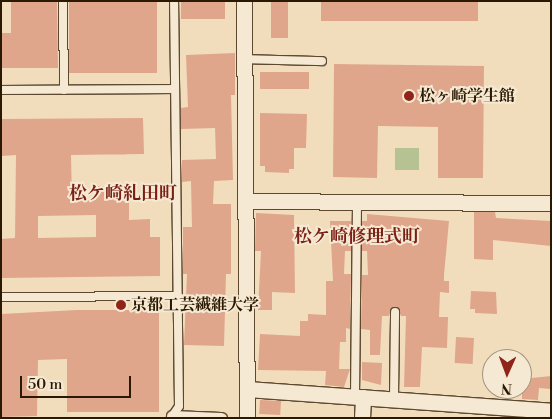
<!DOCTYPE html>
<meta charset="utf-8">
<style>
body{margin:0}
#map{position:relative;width:552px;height:419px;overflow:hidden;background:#f1ddbc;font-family:"Libre Bodoni","Noto Serif JP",serif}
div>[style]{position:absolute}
.green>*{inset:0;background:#b7c293;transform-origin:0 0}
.building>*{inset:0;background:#e0a68c;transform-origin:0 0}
.roads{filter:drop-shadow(1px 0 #5c492f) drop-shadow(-1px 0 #5c492f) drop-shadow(0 1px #5c492f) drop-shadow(0 -1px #5c492f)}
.service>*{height:8px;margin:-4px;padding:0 4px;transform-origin:4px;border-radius:4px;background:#f6e9d3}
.pedestrian>*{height:11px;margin:-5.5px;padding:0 5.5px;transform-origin:5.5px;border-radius:5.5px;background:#f6e9d3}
.minor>*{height:15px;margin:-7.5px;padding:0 7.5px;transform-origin:7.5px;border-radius:7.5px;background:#f6e9d3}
.dots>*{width:14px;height:14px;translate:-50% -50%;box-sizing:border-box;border:2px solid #f6e9d3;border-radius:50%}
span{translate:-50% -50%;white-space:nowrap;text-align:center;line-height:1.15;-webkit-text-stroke:4px #f6e9d3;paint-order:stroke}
.poi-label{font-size:16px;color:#2a1800;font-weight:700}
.left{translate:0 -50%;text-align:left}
.neighbourhood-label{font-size:18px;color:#7a1f14;font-weight:700}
.frame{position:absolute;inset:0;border:2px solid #2a1800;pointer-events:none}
.north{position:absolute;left:482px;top:349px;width:50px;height:50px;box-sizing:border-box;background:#f6e9d3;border:1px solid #a4957f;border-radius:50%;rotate:182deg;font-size:14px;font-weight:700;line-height:20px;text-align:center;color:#2a1800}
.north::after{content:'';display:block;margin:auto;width:18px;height:22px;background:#8f2418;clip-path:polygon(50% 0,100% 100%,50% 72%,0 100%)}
.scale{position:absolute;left:20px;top:376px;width:111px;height:22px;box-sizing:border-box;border:2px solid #2a1800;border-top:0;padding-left:6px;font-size:15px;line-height:18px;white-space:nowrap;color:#2a1800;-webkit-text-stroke:4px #f6e9d3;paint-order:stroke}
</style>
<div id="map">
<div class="green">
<i style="left:395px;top:148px;width:24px;height:22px"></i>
</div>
<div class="building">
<i style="clip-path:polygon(11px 1px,57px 1px,58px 68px,1px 68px,1px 33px,11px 33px)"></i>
<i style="left:69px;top:1px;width:88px;height:72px"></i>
<i style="left:181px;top:1px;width:44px;height:18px"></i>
<i style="left:271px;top:1px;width:17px;height:37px"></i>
<i style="left:321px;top:1px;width:157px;height:20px"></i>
<i style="clip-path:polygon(235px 53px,235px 95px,231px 95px,233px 180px,214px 181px,213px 204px,231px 204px,231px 274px,226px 274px,224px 346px,184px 345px,187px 274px,183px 274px,183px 227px,192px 227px,191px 181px,182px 182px,182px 160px,216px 159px,215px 128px,181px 129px,181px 108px,188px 107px,186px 55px)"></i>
<i style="clip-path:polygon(334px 64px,484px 66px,483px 178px,438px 178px,438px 127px,378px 126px,377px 178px,333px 177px)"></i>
<i style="left:260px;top:72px;width:49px;height:17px"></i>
<i style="clip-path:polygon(260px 113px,307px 114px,306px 148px,294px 148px,294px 169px,289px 169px,289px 173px,265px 172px,265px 166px,260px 166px)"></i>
<i style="clip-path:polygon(evenodd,143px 118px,144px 154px,71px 155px,72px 200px,96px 200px,96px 186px,129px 186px,129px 220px,150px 219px,150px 237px,160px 237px,160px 276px,1px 278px,1px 239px,15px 238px,16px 155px,1px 156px,1px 119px,143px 118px,96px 215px,96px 237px,38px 238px,38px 216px,96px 215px)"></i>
<i style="clip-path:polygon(474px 212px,495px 212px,496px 218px,551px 221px,551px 246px,493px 240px,493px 260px,474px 259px)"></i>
<i style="clip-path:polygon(256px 213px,294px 215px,295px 293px,272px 292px,272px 310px,258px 310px,261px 251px,255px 251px)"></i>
<i style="clip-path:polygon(367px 214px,449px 221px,444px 275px,444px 281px,449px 281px,449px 293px,440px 292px,439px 317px,448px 317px,447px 348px,422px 347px,420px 387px,404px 387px,406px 316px,401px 316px,398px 307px,392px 307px,389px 316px,382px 316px,380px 355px,370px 355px,370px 330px,361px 329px,362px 275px,368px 275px,367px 251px,362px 251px,362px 221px,367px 221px)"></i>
<i style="clip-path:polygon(330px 221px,351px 221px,351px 251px,345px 251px,344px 274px,351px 274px,350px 329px,346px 328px,346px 342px,340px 342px,339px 369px,350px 369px,344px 387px,325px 385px,326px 371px,258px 370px,260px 334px,300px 336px,300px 321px,308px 321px,308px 314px,326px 315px,326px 281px,333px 281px)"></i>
<i style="clip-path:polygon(471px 291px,496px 292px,497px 314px,475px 313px,475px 309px,470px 309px)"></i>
<i style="clip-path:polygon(77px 310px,159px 310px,159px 412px,67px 412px,67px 359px,38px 360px,37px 416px,1px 417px,1px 314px)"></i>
<i style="left:456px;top:337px;width:18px;height:26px;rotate:3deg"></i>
<i style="clip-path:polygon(362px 362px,382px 363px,381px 385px,362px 380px)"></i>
<i style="clip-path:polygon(551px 376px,550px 389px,539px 388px,538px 400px,522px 399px,522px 379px)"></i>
<i style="left:260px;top:400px;width:21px;height:14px;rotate:3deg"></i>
</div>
<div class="roads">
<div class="service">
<i style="left:63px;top:1px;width:89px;rotate:89.4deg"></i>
<i style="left:244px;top:59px;width:78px;rotate:1.5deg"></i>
<i style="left:1px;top:90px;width:174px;rotate:-0.3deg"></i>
<i style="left:1px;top:297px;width:177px;rotate:-0.3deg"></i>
<i style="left:355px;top:396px;width:195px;rotate:-89.4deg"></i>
<i style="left:394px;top:398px;width:86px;rotate:-89.3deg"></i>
<i style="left:171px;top:418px;width:14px;rotate:-56deg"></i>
<i style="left:179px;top:406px;width:405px;rotate:-90.7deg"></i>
</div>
<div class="pedestrian">
<i style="left:172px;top:416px;width:49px;rotate:2.3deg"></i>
</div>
<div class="minor">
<i style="left:244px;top:1px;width:417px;rotate:89.6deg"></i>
<i style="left:246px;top:201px;width:305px;rotate:0.4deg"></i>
<i style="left:247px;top:389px;width:305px;rotate:4.1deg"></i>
<i style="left:362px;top:418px;width:21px;rotate:-87deg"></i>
</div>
</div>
<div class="dots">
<i style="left:409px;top:96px;background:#8f2418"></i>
<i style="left:121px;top:305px;background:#8f2418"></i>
</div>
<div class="poi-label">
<span class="left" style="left:419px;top:96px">松ヶ崎学生館</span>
<span class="left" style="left:131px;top:305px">京都工芸繊維大学</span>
</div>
<div class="neighbourhood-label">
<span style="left:123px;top:194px">松ケ崎糺田町</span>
<span style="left:357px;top:237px">松ケ崎修理式町</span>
</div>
<div class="frame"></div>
<div class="north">N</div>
<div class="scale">50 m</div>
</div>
